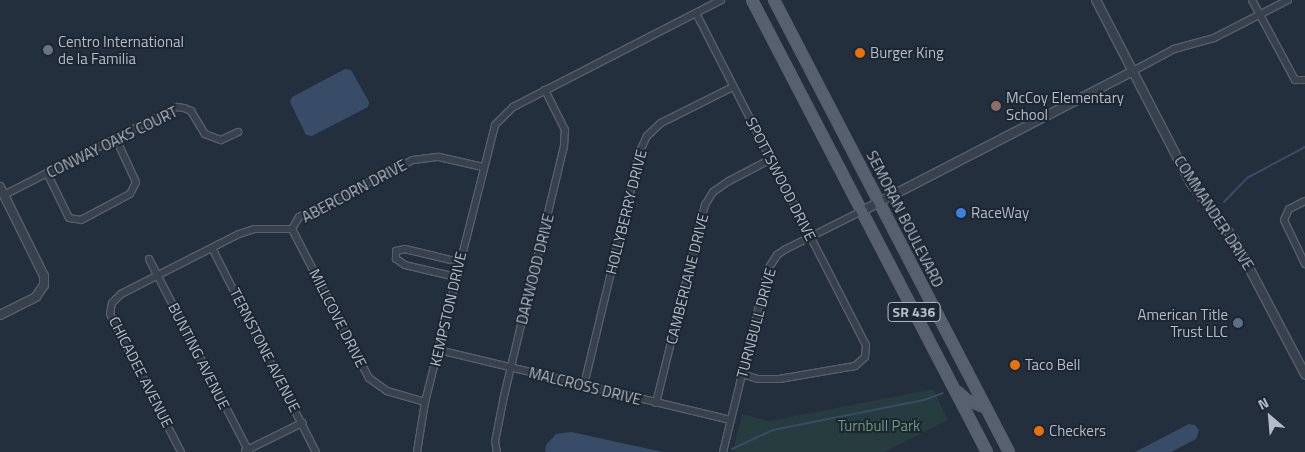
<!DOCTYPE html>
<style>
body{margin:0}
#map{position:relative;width:1305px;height:452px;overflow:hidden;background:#242f3e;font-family:"Titillium Web",sans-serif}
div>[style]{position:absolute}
.green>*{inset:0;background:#263c3f}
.water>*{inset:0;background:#394c67}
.stream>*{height:2px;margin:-1px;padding:0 1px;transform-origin:1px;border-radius:1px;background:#394c67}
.roads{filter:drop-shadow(1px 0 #565f6c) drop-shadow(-1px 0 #565f6c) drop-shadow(0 1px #565f6c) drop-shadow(0 -1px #565f6c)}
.minor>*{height:6px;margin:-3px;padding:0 3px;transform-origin:3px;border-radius:3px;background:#38414e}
.tertiary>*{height:8px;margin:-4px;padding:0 4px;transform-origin:4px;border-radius:4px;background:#38414e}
.primary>*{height:10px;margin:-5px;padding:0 5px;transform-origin:5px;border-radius:5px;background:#56606e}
.dots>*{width:14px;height:14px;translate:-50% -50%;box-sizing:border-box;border:2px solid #1d2633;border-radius:50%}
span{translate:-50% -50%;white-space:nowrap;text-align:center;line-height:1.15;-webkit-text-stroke:4px #1d2633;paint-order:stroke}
.shield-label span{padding:1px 4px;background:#1d2633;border:1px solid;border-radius:4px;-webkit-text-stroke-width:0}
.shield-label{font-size:14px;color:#b4bcc9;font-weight:700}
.poi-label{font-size:15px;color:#b4bcc9}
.left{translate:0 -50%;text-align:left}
.right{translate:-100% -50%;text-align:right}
.street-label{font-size:15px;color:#b4bcc9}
.park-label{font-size:15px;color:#6b9a76}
.north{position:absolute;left:1245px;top:392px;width:50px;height:50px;-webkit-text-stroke:4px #1d2633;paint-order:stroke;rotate:333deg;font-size:14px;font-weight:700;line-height:20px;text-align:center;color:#b4bcc9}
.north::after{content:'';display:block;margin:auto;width:18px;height:22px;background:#b4bcc9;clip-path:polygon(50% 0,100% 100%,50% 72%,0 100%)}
</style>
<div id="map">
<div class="green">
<i style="clip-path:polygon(933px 389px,948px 420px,884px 452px,733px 452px,742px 414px,770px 421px)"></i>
</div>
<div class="water">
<i style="clip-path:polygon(345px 69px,351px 70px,369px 102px,368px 107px,312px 136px,306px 135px,290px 102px,292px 97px)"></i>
<i style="clip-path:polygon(1189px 424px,1195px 425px,1199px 430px,1196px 439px,1171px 452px,1135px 452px)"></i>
<i style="clip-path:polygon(571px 432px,663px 452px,545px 452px,546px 445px,556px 434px)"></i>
</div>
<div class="stream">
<i style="left:1224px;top:202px;width:33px;rotate:-46deg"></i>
<i style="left:1247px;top:178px;width:66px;rotate:-28.1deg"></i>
<i style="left:732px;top:449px;width:45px;rotate:-24.9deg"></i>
<i style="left:773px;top:430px;width:154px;rotate:-11.2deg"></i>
<i style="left:924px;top:400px;width:20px;rotate:-20deg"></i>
</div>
<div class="roads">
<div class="minor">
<i style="left:1252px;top:0;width:91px;rotate:61.7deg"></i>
<i style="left:1295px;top:80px;width:10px"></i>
<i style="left:696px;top:13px;width:373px;rotate:62.9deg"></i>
<i style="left:866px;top:345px;width:12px;rotate:95deg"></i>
<i style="left:865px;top:357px;width:13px;rotate:138deg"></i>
<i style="left:855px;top:366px;width:77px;rotate:170.3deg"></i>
<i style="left:779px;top:379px;width:21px;rotate:180deg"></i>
<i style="left:758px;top:379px;width:17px;rotate:-163deg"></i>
<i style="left:1133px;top:71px;width:47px;rotate:-28.2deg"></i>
<i style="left:1174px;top:49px;width:41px;rotate:-15.4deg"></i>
<i style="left:1214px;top:38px;width:83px;rotate:-27.2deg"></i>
<i style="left:47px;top:173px;width:50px;rotate:63.9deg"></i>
<i style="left:69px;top:218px;width:12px;rotate:9deg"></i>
<i style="left:81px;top:220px;width:55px;rotate:-28deg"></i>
<i style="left:130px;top:194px;width:13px;rotate:-63deg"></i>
<i style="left:136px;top:182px;width:47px;rotate:-114.9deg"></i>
<i style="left:4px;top:195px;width:194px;rotate:-27deg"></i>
<i style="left:177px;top:107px;width:7px;rotate:8deg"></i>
<i style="left:184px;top:108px;width:8px;rotate:23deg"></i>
<i style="left:191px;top:111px;width:27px;rotate:59deg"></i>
<i style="left:205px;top:134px;width:17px;rotate:21deg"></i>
<i style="left:221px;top:140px;width:19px;rotate:-25deg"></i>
<i style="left:1305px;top:201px;width:18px;rotate:153deg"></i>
<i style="left:1289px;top:209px;width:12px;rotate:114deg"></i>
<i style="left:1284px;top:220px;width:49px;rotate:64.5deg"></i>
<i style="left:292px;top:229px;width:168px;rotate:62.7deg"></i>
<i style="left:369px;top:378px;width:22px;rotate:36deg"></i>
<i style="left:387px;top:391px;width:40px;rotate:16deg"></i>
<i style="left:292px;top:229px;width:14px;rotate:-60deg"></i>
<i style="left:299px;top:217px;width:127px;rotate:-26.6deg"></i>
<i style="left:413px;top:160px;width:26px;rotate:-7deg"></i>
<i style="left:439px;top:157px;width:45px;rotate:12.8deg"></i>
<i style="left:212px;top:248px;width:229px;rotate:63deg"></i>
<i style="left:149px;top:259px;width:217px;rotate:62.6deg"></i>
<i style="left:456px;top:277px;width:52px;rotate:-166.8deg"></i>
<i style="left:405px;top:265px;width:11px;rotate:-146deg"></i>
<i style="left:396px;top:259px;width:8px;rotate:-90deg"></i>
<i style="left:396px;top:251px;width:9px;rotate:-13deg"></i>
<i style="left:405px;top:249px;width:56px;rotate:13.5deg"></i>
<i style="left:439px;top:350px;width:300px;rotate:13.5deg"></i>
<i style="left:584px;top:385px;width:241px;rotate:-76.5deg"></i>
<i style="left:640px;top:151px;width:17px;rotate:-65deg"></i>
<i style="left:647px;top:136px;width:19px;rotate:-43deg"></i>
<i style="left:661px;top:123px;width:80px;rotate:-26.6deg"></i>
<i style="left:656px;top:403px;width:204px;rotate:-76.1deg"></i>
<i style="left:705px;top:205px;width:15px;rotate:-58deg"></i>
<i style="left:713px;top:192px;width:19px;rotate:-35deg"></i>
<i style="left:729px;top:181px;width:47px;rotate:-27.6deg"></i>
<i style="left:245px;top:451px;width:64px;rotate:-26.2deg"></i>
<i style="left:181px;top:452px;width:155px;rotate:-117.2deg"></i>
<i style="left:110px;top:314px;width:11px;rotate:-80deg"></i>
<i style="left:112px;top:303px;width:13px;rotate:-45deg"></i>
<i style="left:121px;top:294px;width:132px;rotate:-27deg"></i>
<i style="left:239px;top:234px;width:16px;rotate:-18deg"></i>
<i style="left:254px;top:229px;width:38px"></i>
<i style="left:417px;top:452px;width:51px;rotate:-80.9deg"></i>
<i style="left:425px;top:402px;width:286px;rotate:-75.8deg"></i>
<i style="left:495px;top:125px;width:25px;rotate:-45deg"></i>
<i style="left:513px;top:107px;width:234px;rotate:-27.2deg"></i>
<i style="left:497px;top:452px;width:10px;rotate:-101deg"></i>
<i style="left:495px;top:442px;width:47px;rotate:-78.9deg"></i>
<i style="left:504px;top:396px;width:256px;rotate:-76.5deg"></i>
<i style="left:564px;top:147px;width:17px;rotate:-87deg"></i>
<i style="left:565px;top:130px;width:45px;rotate:-116.6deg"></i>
<i style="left:723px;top:452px;width:188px;rotate:-76.2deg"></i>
<i style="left:768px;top:269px;width:17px;rotate:-57deg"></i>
<i style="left:777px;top:255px;width:11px;rotate:-34deg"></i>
<i style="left:786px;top:249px;width:85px;rotate:-26.6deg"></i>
</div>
<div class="tertiary">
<i style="left:1096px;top:0;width:205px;rotate:62.7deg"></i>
<i style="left:1190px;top:182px;width:72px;rotate:52.3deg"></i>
<i style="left:1234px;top:239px;width:153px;rotate:62.3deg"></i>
<i style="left:0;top:187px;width:99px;rotate:63.7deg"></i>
<i style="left:44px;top:276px;width:9px;rotate:90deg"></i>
<i style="left:44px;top:285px;width:14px;rotate:124deg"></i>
<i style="left:36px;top:297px;width:40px;rotate:153.4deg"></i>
<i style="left:862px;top:211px;width:305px;rotate:-27.3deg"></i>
</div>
<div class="primary">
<i style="left:752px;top:0;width:509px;rotate:62.53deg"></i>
<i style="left:774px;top:0;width:509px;rotate:62.53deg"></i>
<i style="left:958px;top:392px;width:12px;rotate:42deg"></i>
<i style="left:967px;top:400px;width:21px;rotate:23deg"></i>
</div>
</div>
<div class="dots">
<i style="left:48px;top:50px;background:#6b7280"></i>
<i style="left:860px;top:53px;background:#e8710a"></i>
<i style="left:996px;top:106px;background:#8d6e63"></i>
<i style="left:961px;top:213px;background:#3f7fe0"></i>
<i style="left:1238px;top:323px;background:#5c6f8a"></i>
<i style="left:1015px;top:365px;background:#e8710a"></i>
<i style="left:1039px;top:431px;background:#e8710a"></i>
</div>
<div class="shield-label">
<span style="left:914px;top:312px">SR 436</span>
</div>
<div class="poi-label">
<span class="left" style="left:58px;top:50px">Centro International<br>de la Familia</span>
<span class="left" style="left:870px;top:53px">Burger King</span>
<span class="left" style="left:1006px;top:106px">McCoy Elementary<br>School</span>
<span class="left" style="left:971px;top:213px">RaceWay</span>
<span class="right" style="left:1228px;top:323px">American Title<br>Trust LLC</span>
<span class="left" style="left:1025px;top:365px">Taco Bell</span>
<span class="left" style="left:1049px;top:431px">Checkers</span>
</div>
<div class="street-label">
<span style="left:112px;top:142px;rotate:-26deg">CONWAY OAKS COURT</span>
<span style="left:781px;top:179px;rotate:63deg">SPOTTSWOOD DRIVE</span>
<span style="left:354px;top:191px;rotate:-28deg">ABERCORN DRIVE</span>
<span style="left:626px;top:212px;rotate:-76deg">HOLLYBERRY DRIVE</span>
<span style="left:1214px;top:213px;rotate:57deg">COMMANDER DRIVE</span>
<span style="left:905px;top:219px;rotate:63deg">SEMORAN BOULEVARD</span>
<span style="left:535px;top:269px;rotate:-76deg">DARWOOD DRIVE</span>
<span style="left:687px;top:279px;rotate:-76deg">CAMBERLANE DRIVE</span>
<span style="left:448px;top:309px;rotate:-77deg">KEMPSTON DRIVE</span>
<span style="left:338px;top:318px;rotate:63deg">MILLCOVE DRIVE</span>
<span style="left:756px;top:323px;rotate:-75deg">TURNBULL DRIVE</span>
<span style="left:265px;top:350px;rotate:63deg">TERNSTONE AVENUE</span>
<span style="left:199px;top:356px;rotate:63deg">BUNTING AVENUE</span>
<span style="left:141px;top:372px;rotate:63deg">CHICADEE AVENUE</span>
<span style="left:585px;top:386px;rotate:14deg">MALCROSS DRIVE</span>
</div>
<div class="park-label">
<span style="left:879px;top:426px">Turnbull Park</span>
</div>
<div class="north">N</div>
</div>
